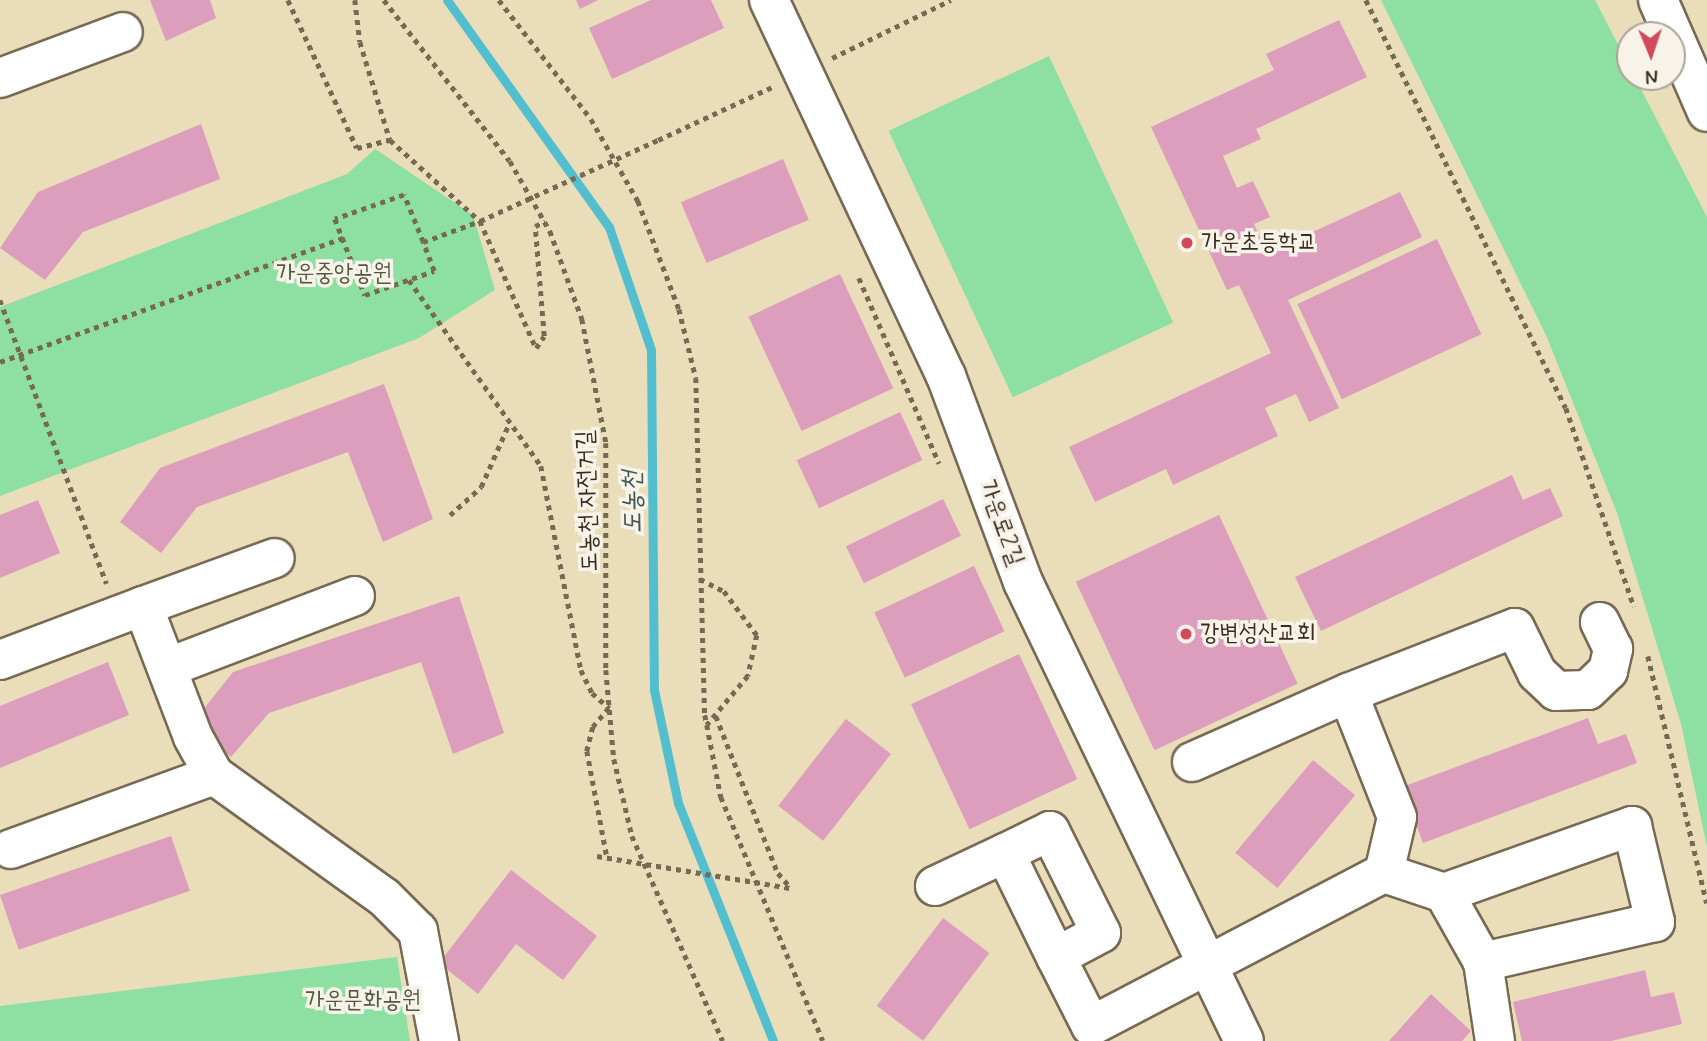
<!DOCTYPE html>
<meta charset="utf-8">
<style>
body{margin:0}
#map{position:relative;width:1707px;height:1041px;overflow:hidden;background:#e9deb9;font-family:Mynerve,"Poor Story",sans-serif}
div>[style]{position:absolute}
.green>*{inset:0;background:#8de0a1;transform-origin:0 0}
.stream>*{height:9px;margin:-4.5px;padding:0 4.5px;transform-origin:4.5px;border-radius:4.5px;background:#53bfce}
.building>*{inset:0;background:#dd9dbd;transform-origin:0 0}
.path>*{height:4.5px;margin-top:-2.25px;transform-origin:0;background:repeating-linear-gradient(90deg,#786954 0 5px,transparent 0 10px)}
.roads{filter:drop-shadow(2px 0 #786954) drop-shadow(-2px 0 #786954) drop-shadow(0 2px #786954) drop-shadow(0 -2px #786954)}
.minor>*{height:38px;margin:-19px;padding:0 19px;transform-origin:19px;border-radius:19px;background:#fff}
.highway>*{height:38px;margin:-19px;padding:0 19px;transform-origin:19px;border-radius:19px;background:#fff}
.path-bridge>*{height:4.5px;margin-top:-2.25px;transform-origin:0;background:repeating-linear-gradient(90deg,#786954 0 5px,transparent 0 10px)}
.dots>*{width:19px;height:19px;translate:-50% -50%;box-sizing:border-box;border:4px solid #f7f3e8;border-radius:50%}
span{translate:-50% -50%;white-space:nowrap;text-align:center;line-height:1.15;-webkit-text-stroke:7px #f7f3e8;paint-order:stroke}
.poi-label{font-size:24px;color:#3b2a1e}
.left{translate:0 -50%;text-align:left}
.park-label{font-size:24px;color:#50583f}
.street-label{font-size:24px;color:#3b2a1e}
.water-label{font-size:26px;color:#425753;font-style:italic}
.north{position:absolute;left:1616px;top:21px;width:70px;height:70px;box-sizing:border-box;background:#f7f3e8;border:2px solid #aca397;border-radius:50%;rotate:178deg;font-size:19px;font-weight:700;line-height:28px;text-align:center;color:#3b2a1e}
.north::after{content:'';display:block;margin:auto;width:24px;height:32px;background:#d1495b;clip-path:polygon(50% 0,100% 100%,50% 72%,0 100%)}
</style>
<div id="map">
<div class="green">
<i style="clip-path:polygon(1381px 0,1595px 0,1707px 217px,1707px 847px,1681px 724px,1617px 513px,1546px 335px)"></i>
<i style="left:1049px;top:56px;width:294px;height:177px;rotate:65deg"></i>
<i style="clip-path:polygon(375px 149px,473px 215px,495px 290px,419px 338px,0 496px,0 307px,347px 174px)"></i>
<i style="clip-path:polygon(397px 957px,410px 1041px,0 1041px,0 1006px)"></i>
</div>
<div class="stream">
<i style="left:447px;top:0;width:279px;rotate:54.5deg"></i>
<i style="left:609px;top:227px;width:130px;rotate:71.1deg"></i>
<i style="left:651px;top:350px;width:340px;rotate:89.5deg"></i>
<i style="left:654px;top:690px;width:116px;rotate:78deg"></i>
<i style="left:678px;top:803px;width:256px;rotate:68.2deg"></i>
</div>
<div class="building">
<i style="clip-path:polygon(150px 0,210px 0,216px 18px,166px 41px)"></i>
<i style="clip-path:polygon(576px 0,598px 0,580px 9px)"></i>
<i style="clip-path:polygon(651px 0,711px 0,724px 28px,612px 79px,589px 28px)"></i>
<i style="clip-path:polygon(1339px 20px,1367px 77px,1256px 129px,1261px 139px,1223px 156px,1237px 188px,1253px 181px,1270px 217px,1254px 224px,1267px 253px,1400px 192px,1422px 237px,1288px 300px,1339px 408px,1309px 422px,1296px 394px,1265px 408px,1278px 436px,1173px 485px,1166px 469px,1095px 502px,1069px 447px,1271px 353px,1239px 285px,1227px 290px,1151px 127px,1274px 70px,1266px 54px)"></i>
<i style="clip-path:polygon(201px 124px,220px 179px,83px 232px,45px 280px,0 248px,38px 192px)"></i>
<i style="left:783px;top:159px;width:66px;height:111px;rotate:67deg"></i>
<i style="left:1437px;top:239px;width:105px;height:154px;rotate:65deg"></i>
<i style="left:840px;top:274px;width:126px;height:101px;rotate:65deg"></i>
<i style="clip-path:polygon(384px 384px,433px 519px,383px 542px,348px 452px,197px 507px,161px 553px,120px 522px,160px 468px)"></i>
<i style="left:900px;top:412px;width:53px;height:114px;rotate:65deg"></i>
<i style="clip-path:polygon(1512px 475px,1523px 500px,1550px 488px,1563px 516px,1321px 631px,1295px 577px)"></i>
<i style="left:943px;top:499px;width:41px;height:108px;rotate:64deg"></i>
<i style="clip-path:polygon(38px 500px,60px 553px,0 578px,0 515px)"></i>
<i style="left:1219px;top:515px;width:186px;height:158px;rotate:65deg"></i>
<i style="left:974px;top:566px;width:72px;height:110px;rotate:65deg"></i>
<i style="clip-path:polygon(459px 596px,504px 733px,453px 754px,421px 662px,269px 713px,231px 757px,191px 725px,233px 672px)"></i>
<i style="left:1019px;top:654px;width:138px;height:119px;rotate:65deg"></i>
<i style="clip-path:polygon(108px 662px,129px 715px,0 768px,0 706px)"></i>
<i style="clip-path:polygon(1588px 718px,1598px 744px,1626px 734px,1637px 763px,1423px 843px,1402px 787px)"></i>
<i style="left:846px;top:719px;width:57px;height:110px;rotate:38deg"></i>
<i style="left:1313px;top:760px;width:55px;height:121px;rotate:40deg"></i>
<i style="left:171px;top:836px;width:58px;height:181px;rotate:71deg"></i>
<i style="clip-path:polygon(511px 870px,597px 936px,563px 980px,516px 944px,478px 994px,439px 963px)"></i>
<i style="left:943px;top:918px;width:58px;height:110px;rotate:37deg"></i>
<i style="clip-path:polygon(1645px 970px,1651px 997px,1674px 992px,1682px 1024px,1611px 1041px,1522px 1041px,1513px 1002px)"></i>
<i style="clip-path:polygon(1431px 994px,1471px 1031px,1462px 1041px,1389px 1041px)"></i>
</div>
<div class="path">
<i style="left:288px;top:0;width:163px;rotate:65deg"></i>
<i style="left:357px;top:148px;width:34px;rotate:-14deg"></i>
<i style="left:355px;top:0;width:42px;rotate:83.2deg"></i>
<i style="left:360px;top:42px;width:102px;rotate:73deg"></i>
<i style="left:390px;top:140px;width:121px;rotate:42deg"></i>
<i style="left:480px;top:221px;width:139px;rotate:66.2deg"></i>
<i style="left:536px;top:348px;width:14px;rotate:-56deg"></i>
<i style="left:544px;top:336px;width:110px;rotate:-94.7deg"></i>
<i style="left:535px;top:226px;width:11px;rotate:-22deg"></i>
<i style="left:384px;top:0;width:204px;rotate:52deg"></i>
<i style="left:510px;top:161px;width:81px;rotate:60.3deg"></i>
<i style="left:550px;top:231px;width:94px;rotate:70deg"></i>
<i style="left:582px;top:319px;width:126px;rotate:79deg"></i>
<i style="left:606px;top:443px;width:227px;rotate:90deg"></i>
<i style="left:606px;top:670px;width:89px;rotate:84.9deg"></i>
<i style="left:614px;top:759px;width:79px;rotate:76.8deg"></i>
<i style="left:632px;top:836px;width:224px;rotate:66.1deg"></i>
<i style="left:499px;top:0;width:150px;rotate:52.3deg"></i>
<i style="left:591px;top:119px;width:95px;rotate:60.2deg"></i>
<i style="left:638px;top:201px;width:116px;rotate:69.2deg"></i>
<i style="left:679px;top:309px;width:71px;rotate:76.2deg"></i>
<i style="left:696px;top:378px;width:337px;rotate:88.5deg"></i>
<i style="left:705px;top:715px;width:84px;rotate:79deg"></i>
<i style="left:721px;top:797px;width:264px;rotate:67.3deg"></i>
<i style="left:1366px;top:0;width:454px;rotate:63.9deg"></i>
<i style="left:1566px;top:408px;width:210px;rotate:71.1deg"></i>
<i style="left:832px;top:58px;width:132px;rotate:-26deg"></i>
<i style="left:658px;top:140px;width:126px;rotate:-24.9deg"></i>
<i style="left:423px;top:242px;width:51px;rotate:-112deg"></i>
<i style="left:404px;top:195px;width:73px;rotate:160.8deg"></i>
<i style="left:335px;top:219px;width:82px;rotate:68.5deg"></i>
<i style="left:365px;top:295px;width:73px;rotate:-19.2deg"></i>
<i style="left:434px;top:271px;width:31px;rotate:-111deg"></i>
<i style="left:423px;top:242px;width:61px;rotate:-20.2deg"></i>
<i style="left:859px;top:278px;width:202px;rotate:66.6deg"></i>
<i style="left:409px;top:280px;width:228px;rotate:54.6deg"></i>
<i style="left:541px;top:466px;width:208px;rotate:78.9deg"></i>
<i style="left:581px;top:670px;width:25px;rotate:64deg"></i>
<i style="left:592px;top:693px;width:23px;rotate:41deg"></i>
<i style="left:609px;top:708px;width:25px;rotate:130deg"></i>
<i style="left:593px;top:727px;width:25px;rotate:104deg"></i>
<i style="left:587px;top:751px;width:108px;rotate:79.3deg"></i>
<i style="left:0;top:300px;width:303px;rotate:69.4deg"></i>
<i style="left:0;top:362px;width:365px;rotate:-19.9deg"></i>
<i style="left:450px;top:515px;width:42px;rotate:-42.1deg"></i>
<i style="left:481px;top:487px;width:67px;rotate:-66.1deg"></i>
<i style="left:700px;top:579px;width:27px;rotate:27deg"></i>
<i style="left:724px;top:591px;width:55px;rotate:53.1deg"></i>
<i style="left:757px;top:635px;width:42px;rotate:102.4deg"></i>
<i style="left:748px;top:676px;width:64px;rotate:129.9deg"></i>
<i style="left:1648px;top:656px;width:254px;rotate:76.6deg"></i>
<i style="left:716px;top:716px;width:169px;rotate:68.5deg"></i>
<i style="left:778px;top:873px;width:20px;rotate:49deg"></i>
</div>
<div class="roads">
<div class="minor">
<i style="left:769px;top:0;width:416px;rotate:64.8deg"></i>
<i style="left:946px;top:376px;width:220px;rotate:69.5deg"></i>
<i style="left:1023px;top:582px;width:509px;rotate:64.29deg"></i>
<i style="left:0;top:78px;width:131px;rotate:-20.5deg"></i>
<i style="left:143px;top:606px;width:140px;rotate:-20deg"></i>
<i style="left:0;top:660px;width:153px;rotate:-20.7deg"></i>
<i style="left:143px;top:606px;width:140px;rotate:69.1deg"></i>
<i style="left:193px;top:737px;width:43px;rotate:61.1deg"></i>
<i style="left:214px;top:775px;width:209px;rotate:35.7deg"></i>
<i style="left:384px;top:897px;width:48px;rotate:45deg"></i>
<i style="left:418px;top:931px;width:112px;rotate:79.2deg"></i>
<i style="left:169px;top:667px;width:199px;rotate:-20.9deg"></i>
<i style="left:1192px;top:762px;width:171px;rotate:-23.9deg"></i>
<i style="left:11px;top:849px;width:216px;rotate:-20deg"></i>
<i style="left:1384px;top:873px;width:57px;rotate:-76.9deg"></i>
<i style="left:1397px;top:817px;width:133px;rotate:-111.6deg"></i>
<i style="left:1348px;top:693px;width:179px;rotate:-21.3deg"></i>
<i style="left:1515px;top:628px;width:50px;rotate:63.9deg"></i>
<i style="left:1537px;top:673px;width:26px;rotate:43deg"></i>
<i style="left:1556px;top:691px;width:32px;rotate:-2deg"></i>
<i style="left:1588px;top:690px;width:28px;rotate:-44deg"></i>
<i style="left:1608px;top:671px;width:23px;rotate:-77deg"></i>
<i style="left:1613px;top:649px;width:30px;rotate:-116deg"></i>
<i style="left:935px;top:886px;width:77px;rotate:-25.2deg"></i>
<i style="left:1444px;top:893px;width:200px;rotate:-19.6deg"></i>
<i style="left:1632px;top:826px;width:99px;rotate:76.5deg"></i>
<i style="left:1655px;top:922px;width:177px;rotate:166.9deg"></i>
<i style="left:1056px;top:957px;width:51px;rotate:-28.1deg"></i>
<i style="left:1101px;top:933px;width:114px;rotate:-116.6deg"></i>
<i style="left:1050px;top:831px;width:50px;rotate:153.9deg"></i>
<i style="left:1005px;top:853px;width:116px;rotate:63.9deg"></i>
<i style="left:1056px;top:957px;width:77px;rotate:63.1deg"></i>
<i style="left:1091px;top:1026px;width:331px;rotate:-27.6deg"></i>
<i style="left:1384px;top:873px;width:63px;rotate:18.4deg"></i>
<i style="left:1444px;top:893px;width:79px;rotate:60.5deg"></i>
<i style="left:1483px;top:962px;width:80px;rotate:81.4deg"></i>
</div>
<div class="highway">
<i style="left:1658px;top:0;width:122px;rotate:66.4deg"></i>
</div>
</div>
<div class="path-bridge">
<i style="left:480px;top:221px;width:196px;rotate:-24.5deg"></i>
<i style="left:597px;top:856px;width:197px;rotate:9.4deg"></i>
</div>
<div class="dots">
<i style="left:1187px;top:243px;background:#d1495b"></i>
<i style="left:1186px;top:634px;background:#d1495b"></i>
</div>
<div class="poi-label">
<span class="left" style="left:1201px;top:243px">가운초등학교</span>
<span class="left" style="left:1200px;top:634px">강변성산교회</span>
</div>
<div class="park-label">
<span style="left:334px;top:274px">가운중앙공원</span>
<span style="left:363px;top:1001px">가운문화공원</span>
</div>
<div class="street-label">
<span style="left:588px;top:501px;rotate:-92deg">도농천 자전거길</span>
<span style="left:1001px;top:523px;rotate:70deg">가운로2길</span>
</div>
<div class="water-label">
<span style="left:634px;top:502px;rotate:-91deg">도농천</span>
</div>
<div class="north">N</div>
</div>
